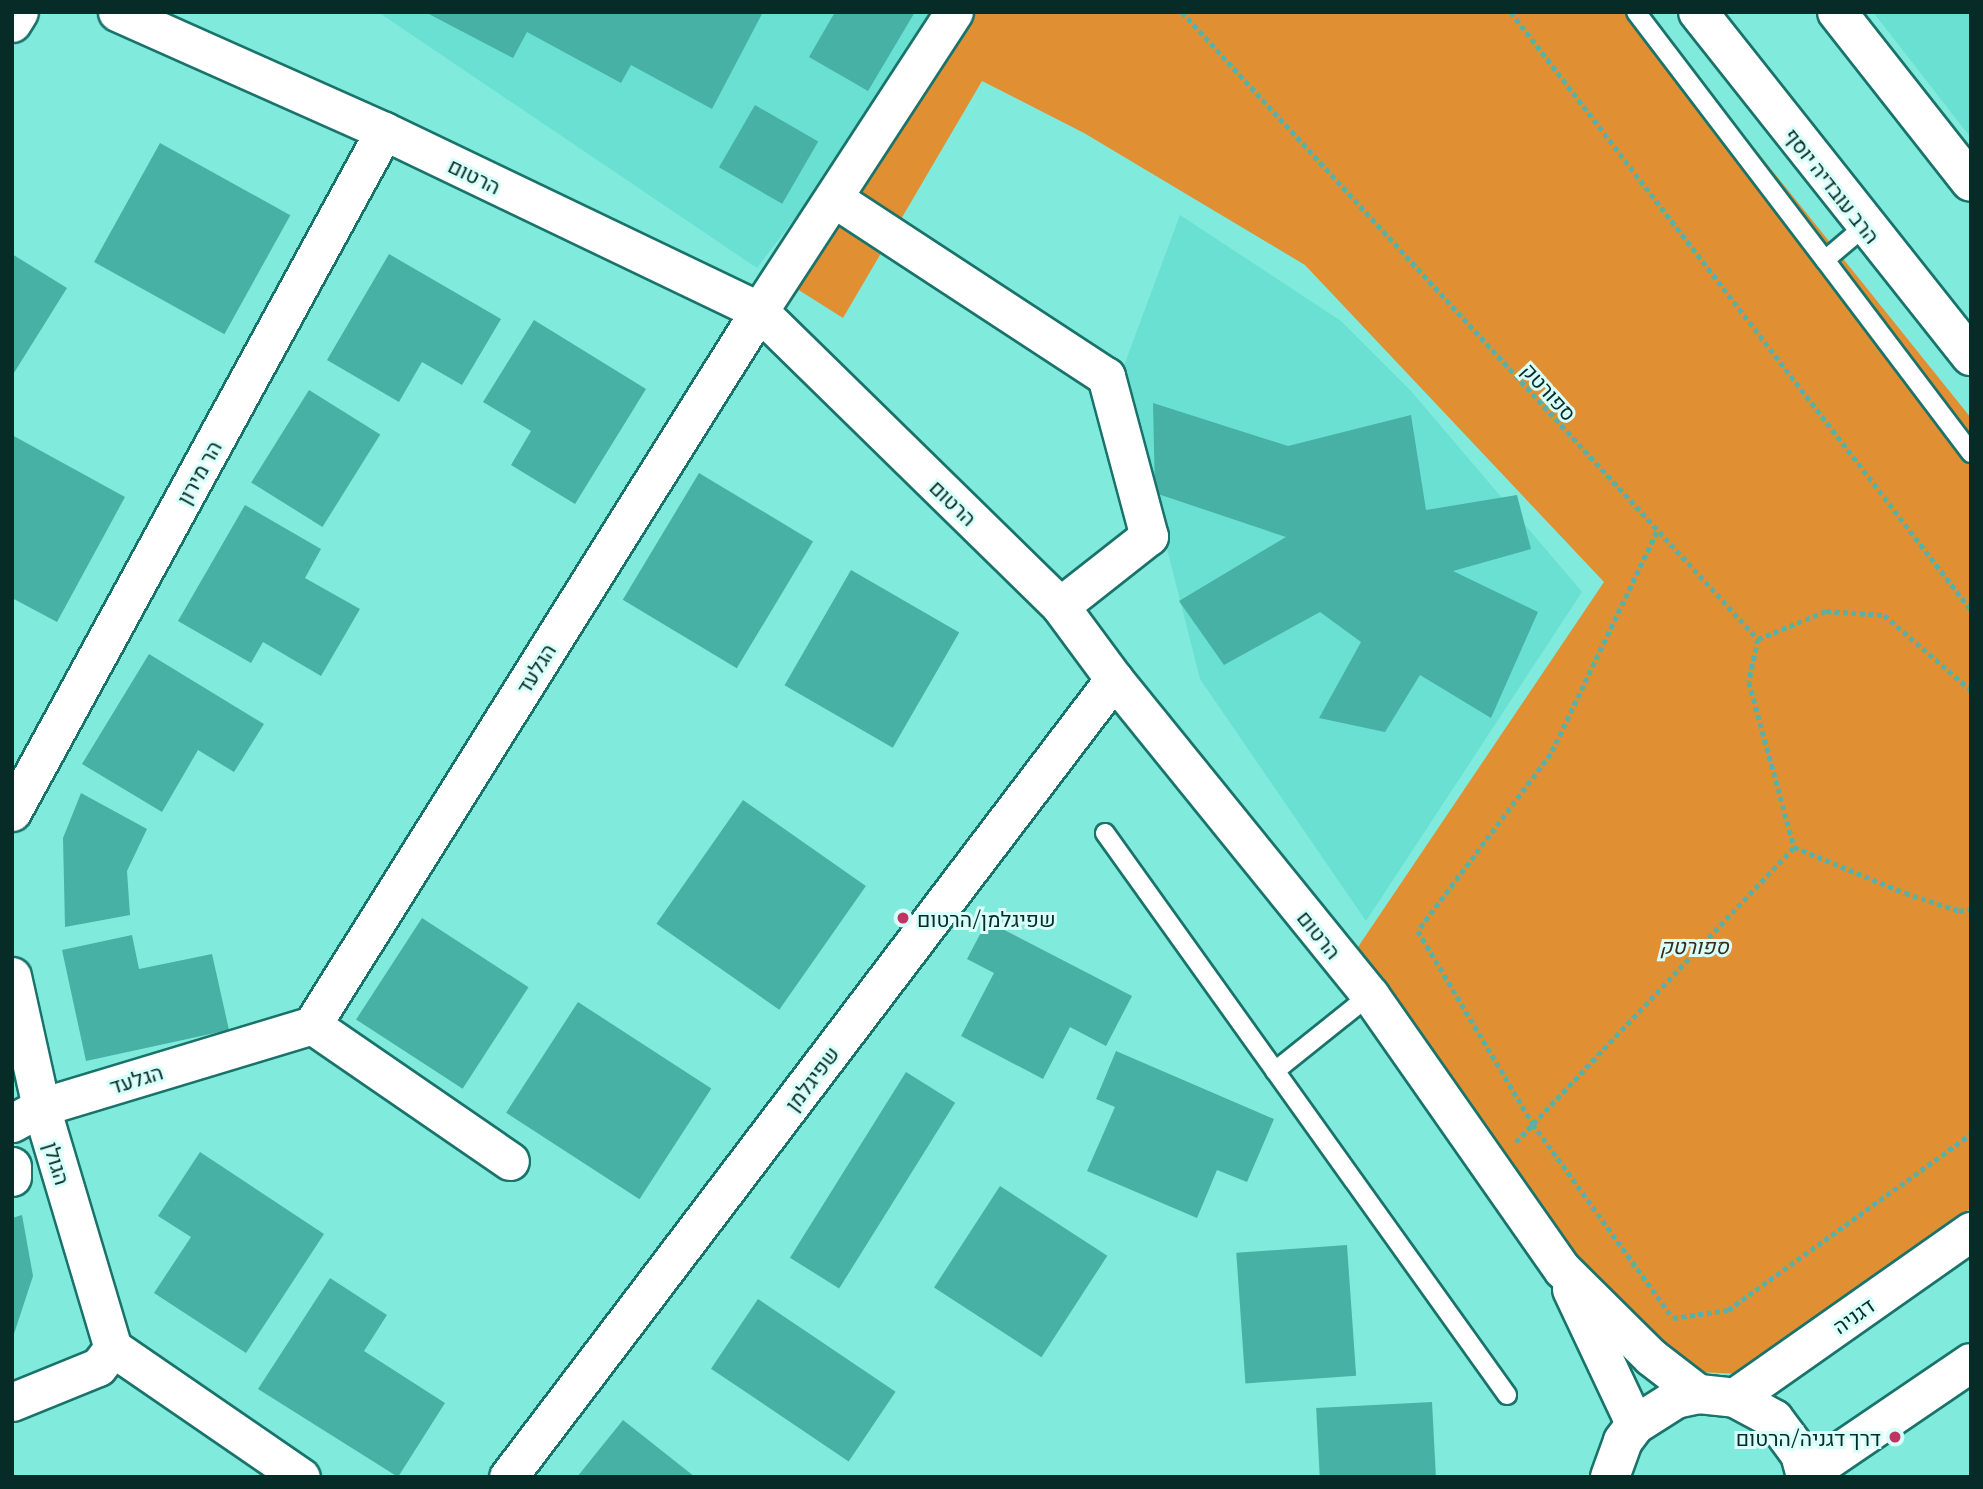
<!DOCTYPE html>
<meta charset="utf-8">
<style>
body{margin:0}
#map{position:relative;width:1983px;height:1489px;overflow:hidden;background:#80eadd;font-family:Literata,Heebo,serif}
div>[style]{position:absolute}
.built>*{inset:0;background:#69e0d2}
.green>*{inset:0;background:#e08f33}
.building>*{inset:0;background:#48b1a5;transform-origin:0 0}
.path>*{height:4.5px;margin-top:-2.25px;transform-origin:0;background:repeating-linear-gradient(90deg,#5bb0a6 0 5px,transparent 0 8.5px)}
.roads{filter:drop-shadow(2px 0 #1a736a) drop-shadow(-2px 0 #1a736a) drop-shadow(0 2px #1a736a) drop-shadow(0 -2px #1a736a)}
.lane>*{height:18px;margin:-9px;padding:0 9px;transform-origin:9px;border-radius:9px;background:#fff}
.street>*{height:37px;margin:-18.5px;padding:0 18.5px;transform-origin:18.5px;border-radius:18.5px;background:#fff}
.secondary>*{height:38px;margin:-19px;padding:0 19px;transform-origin:19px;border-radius:19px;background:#fff}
.dots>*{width:19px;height:19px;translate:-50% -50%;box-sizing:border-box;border:4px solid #d8fff9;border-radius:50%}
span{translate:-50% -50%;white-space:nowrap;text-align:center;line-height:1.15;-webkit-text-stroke:6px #d8fff9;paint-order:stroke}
.street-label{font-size:21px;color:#072b27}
.poi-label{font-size:21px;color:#072b27}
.left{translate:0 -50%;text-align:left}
.right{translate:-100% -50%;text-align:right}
.park-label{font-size:21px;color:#3d2b1a;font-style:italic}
.frame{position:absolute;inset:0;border:14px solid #072b27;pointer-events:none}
</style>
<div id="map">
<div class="built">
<i style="clip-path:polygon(378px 12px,934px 12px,872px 116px,757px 268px)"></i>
<i style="clip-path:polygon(1873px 12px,1971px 12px,1971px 138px)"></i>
<i style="clip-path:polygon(1180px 215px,1341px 321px,1411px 391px,1582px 592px,1366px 921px,1200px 679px,1122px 371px)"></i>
</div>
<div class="green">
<i style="clip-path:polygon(965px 12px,1645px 12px,1971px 418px,1971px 1208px,1742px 1374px,1653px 1370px,1358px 947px,1604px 582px,1305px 265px,1084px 133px,982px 81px,843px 318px,786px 282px)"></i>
</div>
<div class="building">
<i style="clip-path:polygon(425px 12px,763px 12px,712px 109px,631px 65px,621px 83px,527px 32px,513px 58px)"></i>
<i style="clip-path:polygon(835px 12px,915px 12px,868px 91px,809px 57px)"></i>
<i style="left:755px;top:105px;width:73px;height:72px;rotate:30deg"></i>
<i style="left:160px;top:143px;width:149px;height:136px;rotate:29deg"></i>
<i style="clip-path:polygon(12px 254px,67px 288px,12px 376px)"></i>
<i style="clip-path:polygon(389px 254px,501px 319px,462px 385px,422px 362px,399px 402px,327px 360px)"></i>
<i style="clip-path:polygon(534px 320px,646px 389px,575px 504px,511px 465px,531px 431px,483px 402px)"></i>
<i style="left:309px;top:390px;width:84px;height:109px;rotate:32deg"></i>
<i style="clip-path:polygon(1153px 403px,1288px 446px,1411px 415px,1426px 510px,1517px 495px,1531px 549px,1453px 571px,1538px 612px,1491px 718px,1420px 675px,1385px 732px,1319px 718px,1361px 642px,1320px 612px,1224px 665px,1179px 601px,1286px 537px,1155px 493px)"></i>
<i style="clip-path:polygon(12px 435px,125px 497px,57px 622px,12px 598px)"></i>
<i style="left:699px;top:473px;width:133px;height:148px;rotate:31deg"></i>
<i style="clip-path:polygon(245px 505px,321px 549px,305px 578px,360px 609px,321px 676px,263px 642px,251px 663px,178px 621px)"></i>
<i style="left:851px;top:570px;width:125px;height:133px;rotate:30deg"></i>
<i style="clip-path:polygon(149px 654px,264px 724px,234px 772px,198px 750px,162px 812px,82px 764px)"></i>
<i style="clip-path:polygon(81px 793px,147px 829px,127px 871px,130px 915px,65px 927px,63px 838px)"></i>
<i style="left:743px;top:800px;width:150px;height:151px;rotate:35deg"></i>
<i style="left:422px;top:918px;width:127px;height:121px;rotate:33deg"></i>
<i style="clip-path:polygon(987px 921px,1132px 996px,1106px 1046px,1070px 1027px,1043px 1079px,961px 1036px,994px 973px,967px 959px)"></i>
<i style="clip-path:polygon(132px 935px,139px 969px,212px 954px,229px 1030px,86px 1061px,62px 950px)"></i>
<i style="left:578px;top:1002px;width:159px;height:132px;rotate:33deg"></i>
<i style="clip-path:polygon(1116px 1051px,1274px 1119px,1247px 1182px,1217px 1170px,1197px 1218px,1087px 1171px,1115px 1107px,1096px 1099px)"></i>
<i style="left:906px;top:1072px;width:58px;height:219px;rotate:32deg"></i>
<i style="clip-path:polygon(200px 1152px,324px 1234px,246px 1353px,154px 1293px,191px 1237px,158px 1216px)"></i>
<i style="left:1000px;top:1186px;width:128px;height:121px;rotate:33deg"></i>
<i style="clip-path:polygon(22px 1215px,33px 1276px,13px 1337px,12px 1218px)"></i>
<i style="left:1347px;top:1245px;width:131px;height:111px;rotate:86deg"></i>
<i style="clip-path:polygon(330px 1278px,387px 1315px,364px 1351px,445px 1403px,398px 1477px,258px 1389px)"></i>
<i style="left:758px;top:1299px;width:166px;height:84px;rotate:34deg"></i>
<i style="left:1432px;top:1402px;width:75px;height:116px;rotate:87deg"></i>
<i style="clip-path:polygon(623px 1420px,695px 1477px,577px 1477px)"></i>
</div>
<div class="path">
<i style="left:1182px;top:12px;width:851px;rotate:47.43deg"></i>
<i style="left:1758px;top:639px;width:74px;rotate:-22.4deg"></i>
<i style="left:1826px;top:611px;width:58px;rotate:3.9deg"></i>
<i style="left:1884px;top:615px;width:115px;rotate:40.8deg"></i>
<i style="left:1511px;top:12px;width:754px;rotate:52.43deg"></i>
<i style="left:1657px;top:532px;width:246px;rotate:115.5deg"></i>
<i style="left:1551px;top:754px;width:221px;rotate:126.9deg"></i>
<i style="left:1418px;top:931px;width:225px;rotate:59.2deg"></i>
<i style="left:1533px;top:1124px;width:239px;rotate:54.2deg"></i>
<i style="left:1673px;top:1318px;width:56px;rotate:-8.3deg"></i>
<i style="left:1728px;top:1310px;width:300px;rotate:-35.9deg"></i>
<i style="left:1758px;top:639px;width:44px;rotate:101.8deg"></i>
<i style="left:1749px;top:682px;width:171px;rotate:74.7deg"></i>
<i style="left:1794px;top:847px;width:120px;rotate:22.5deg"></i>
<i style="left:1905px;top:893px;width:57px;rotate:18.4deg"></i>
<i style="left:1959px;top:911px;width:12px;rotate:-9deg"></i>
<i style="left:1516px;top:1142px;width:405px;rotate:-46.7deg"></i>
</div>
<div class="roads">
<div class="lane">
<i style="left:1636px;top:12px;width:312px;rotate:52.7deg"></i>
<i style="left:1825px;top:260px;width:52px;rotate:-40.4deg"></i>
<i style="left:1825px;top:260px;width:242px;rotate:52.9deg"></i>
<i style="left:1105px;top:833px;width:691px;rotate:54.42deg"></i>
<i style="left:1275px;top:1071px;width:122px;rotate:-38.7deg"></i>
</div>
<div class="street">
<i style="left:117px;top:12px;width:292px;rotate:24deg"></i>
<i style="left:384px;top:131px;width:416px;rotate:25.6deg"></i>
<i style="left:759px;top:311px;width:421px;rotate:44.4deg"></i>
<i style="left:1060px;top:606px;width:91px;rotate:53.5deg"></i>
<i style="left:1114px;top:679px;width:407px;rotate:51deg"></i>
<i style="left:1370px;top:995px;width:335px;rotate:55deg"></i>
<i style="left:1562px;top:1269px;width:125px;rotate:44.7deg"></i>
<i style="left:1651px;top:1357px;width:61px;rotate:37.6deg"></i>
<i style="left:12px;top:23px;width:13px;rotate:-58deg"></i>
<i style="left:835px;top:199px;width:324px;rotate:33.2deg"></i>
<i style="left:1106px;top:376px;width:166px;rotate:75deg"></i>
<i style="left:1149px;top:536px;width:113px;rotate:141.8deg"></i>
<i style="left:12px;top:812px;width:776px;rotate:-61.35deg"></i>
<i style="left:12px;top:976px;width:134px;rotate:77.5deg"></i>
<i style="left:41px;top:1107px;width:252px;rotate:73.4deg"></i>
<i style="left:113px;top:1348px;width:24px;rotate:128deg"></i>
<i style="left:98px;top:1367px;width:93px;rotate:157.9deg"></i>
<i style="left:312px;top:1025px;width:240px;rotate:34.5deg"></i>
<i style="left:12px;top:1123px;width:33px;rotate:-29deg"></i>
<i style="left:41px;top:1107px;width:283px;rotate:-16.8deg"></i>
<i style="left:312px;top:1025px;width:842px;rotate:-57.95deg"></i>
<i style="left:759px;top:311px;width:357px;rotate:-56.9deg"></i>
<i style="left:12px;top:1166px;width:11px;rotate:90deg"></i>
<i style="left:1571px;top:1289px;width:150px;rotate:64.8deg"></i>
<i style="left:113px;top:1348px;width:228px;rotate:34.5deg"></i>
<i style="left:508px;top:1477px;width:1002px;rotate:-52.79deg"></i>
</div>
<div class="secondary">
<i style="left:1698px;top:12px;width:439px;rotate:51.6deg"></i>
<i style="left:1837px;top:12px;width:216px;rotate:51.8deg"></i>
<i style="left:1735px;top:1398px;width:289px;rotate:-35.1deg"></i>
<i style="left:1806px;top:1475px;width:199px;rotate:-34.2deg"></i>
<i style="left:1610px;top:1477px;width:38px;rotate:-70deg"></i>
<i style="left:1623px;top:1441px;width:20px;rotate:-53deg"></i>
<i style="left:1635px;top:1425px;width:49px;rotate:-32.4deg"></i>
<i style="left:1676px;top:1399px;width:24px;rotate:-12deg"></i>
<i style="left:1699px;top:1394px;width:36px;rotate:6deg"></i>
<i style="left:1735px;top:1398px;width:44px;rotate:28.3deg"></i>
<i style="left:1774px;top:1419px;width:44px;rotate:53.4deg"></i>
<i style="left:1800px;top:1454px;width:24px;rotate:75deg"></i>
</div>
</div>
<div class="dots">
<i style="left:903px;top:918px;background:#c13363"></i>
<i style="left:1895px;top:1437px;background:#c13363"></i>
</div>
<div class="street-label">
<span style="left:475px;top:175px;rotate:26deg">הרטום</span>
<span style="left:1833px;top:185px;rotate:52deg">הרב עובדיה יוסף</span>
<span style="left:1550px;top:391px;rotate:48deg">ספורטק</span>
<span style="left:198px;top:472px;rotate:-61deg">הר מירון</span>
<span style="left:954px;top:502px;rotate:44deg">הרטום</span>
<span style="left:535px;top:668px;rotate:-58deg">הגלעד</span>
<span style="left:1320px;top:934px;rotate:51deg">הרטום</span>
<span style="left:136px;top:1078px;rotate:-17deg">הגלעד</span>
<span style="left:811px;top:1078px;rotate:-53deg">שפיגלמן</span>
<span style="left:58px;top:1163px;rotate:73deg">הגולן</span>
<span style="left:1853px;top:1315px;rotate:-35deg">דגניה</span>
</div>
<div class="poi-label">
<span class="left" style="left:917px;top:918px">שפיגלמן/הרטום</span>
<span class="right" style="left:1881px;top:1437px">דרך דגניה/הרטום</span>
</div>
<div class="park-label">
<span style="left:1694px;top:945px">ספורטק</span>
</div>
<div class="frame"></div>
</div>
